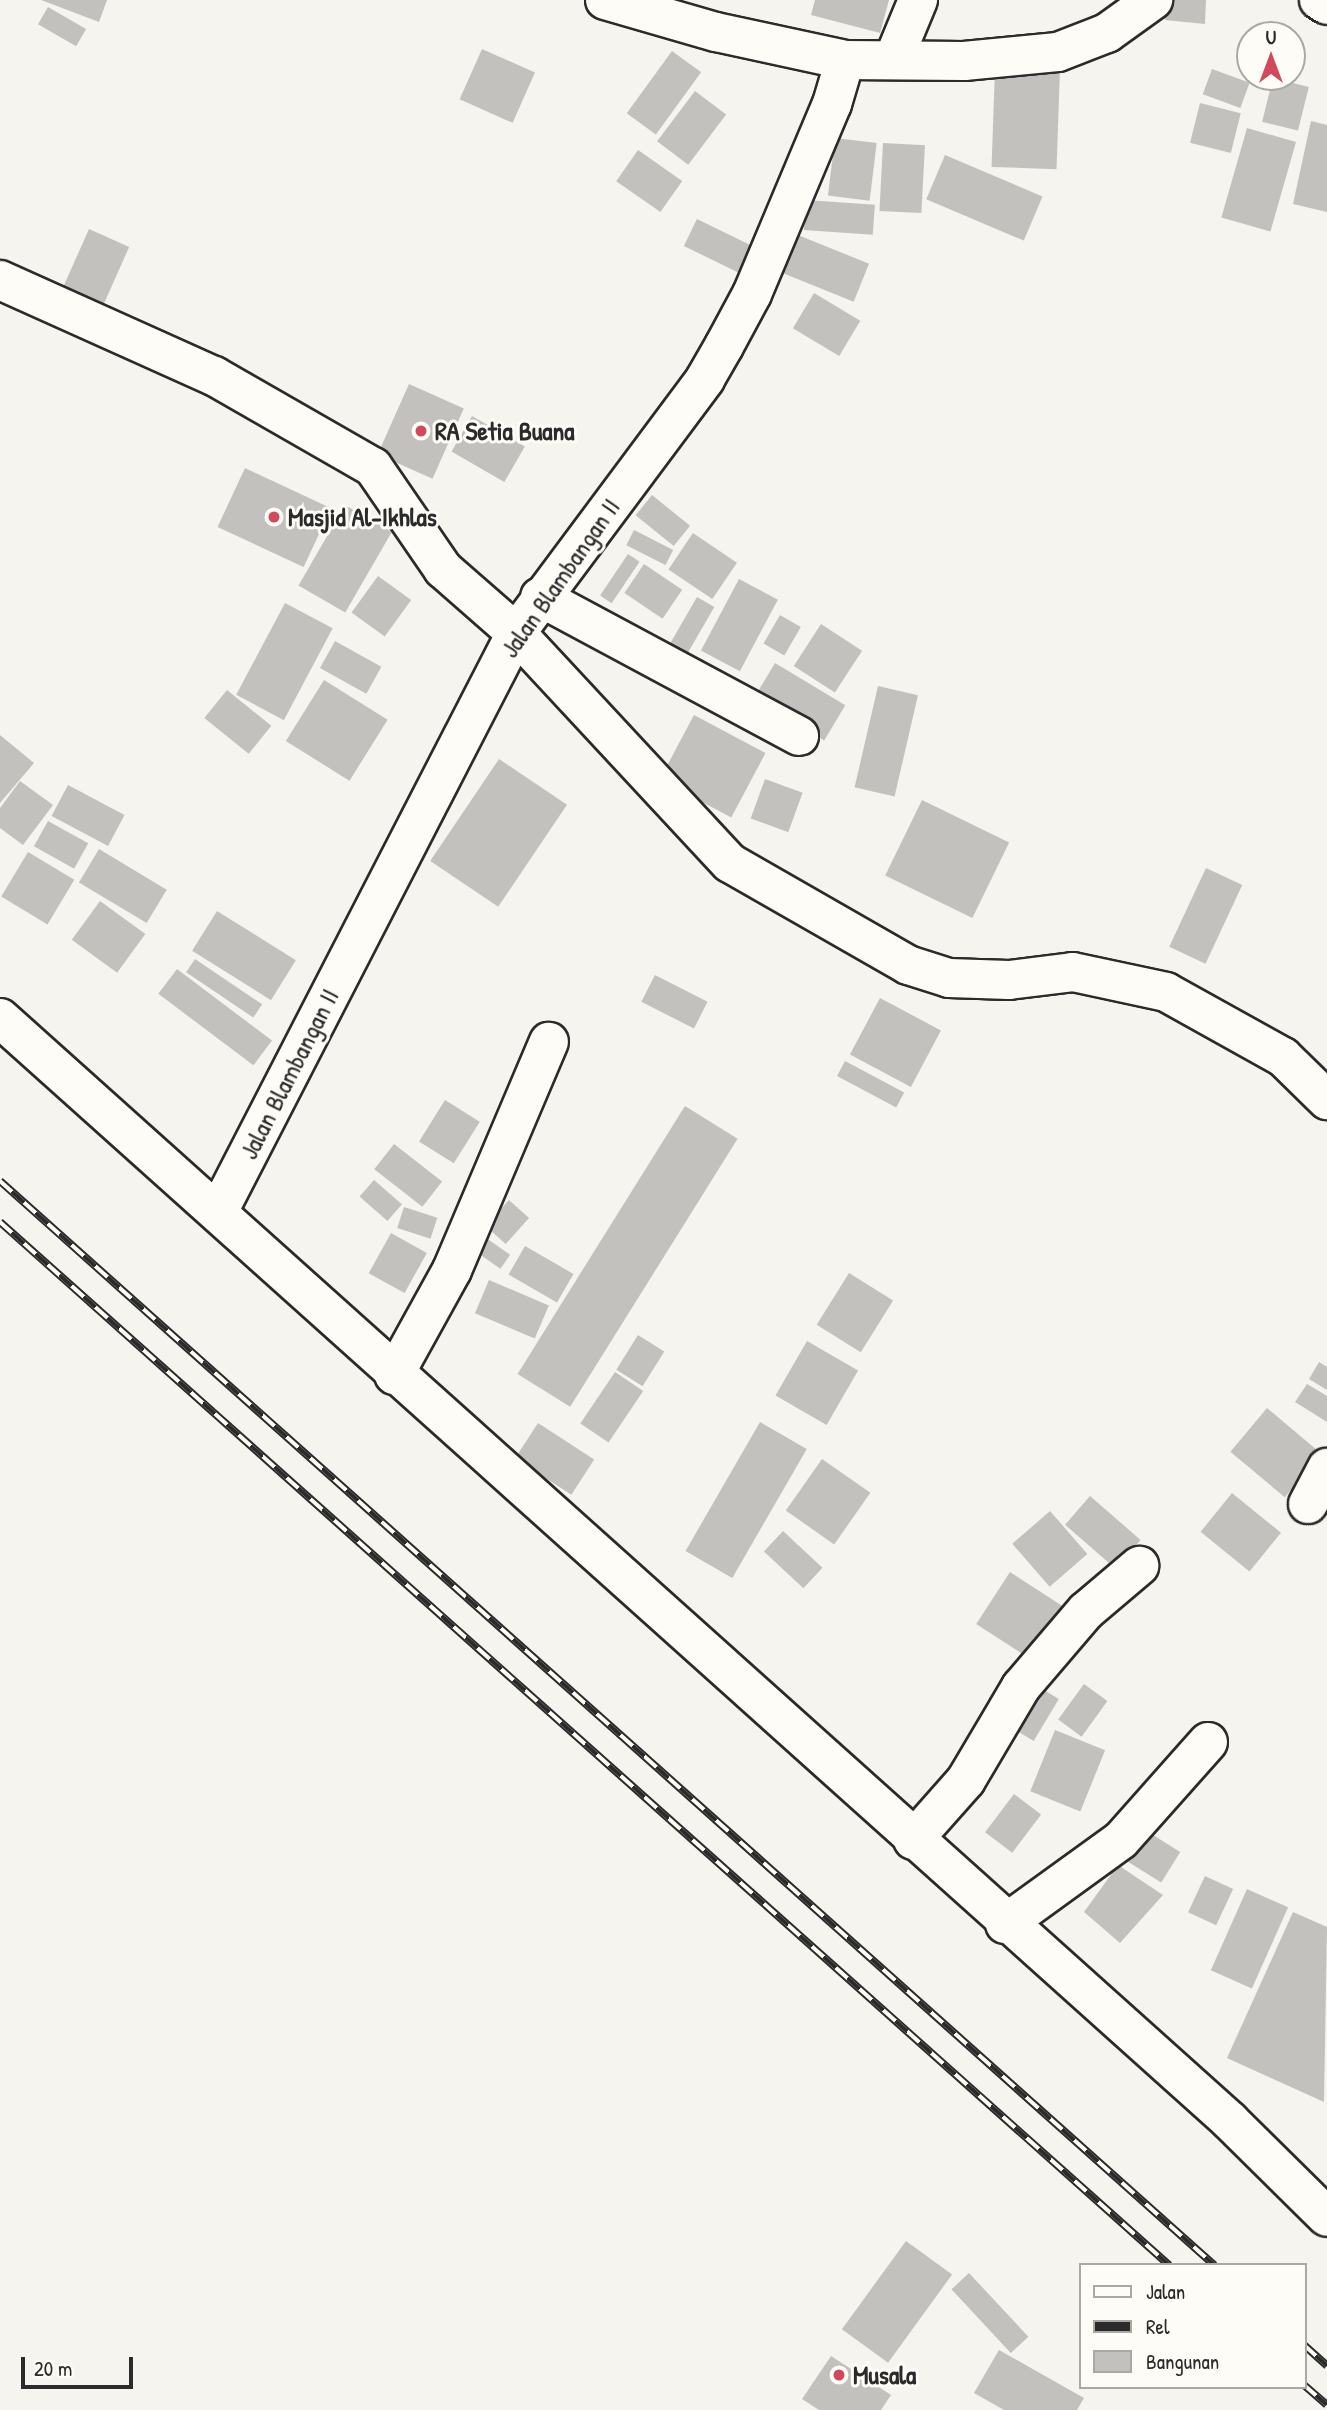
<!DOCTYPE html>
<style>
body{margin:0}
#map{position:relative;width:1327px;height:2410px;overflow:hidden;background:#f5f4ef;font-family:"Patrick Hand",sans-serif}
div>[style]{position:absolute}
.building>*{inset:0;background:#c2c1be;transform-origin:0 0}
.roads{filter:drop-shadow(2px 0 #2b2b2b) drop-shadow(-2px 0 #2b2b2b) drop-shadow(0 2px #2b2b2b) drop-shadow(0 -2px #2b2b2b)}
.minor>*{height:38px;margin:-19px;padding:0 19px;transform-origin:19px;border-radius:19px;background:#fdfcf7}
.rail>*{height:8px;margin-top:-4px;transform-origin:0;background:repeating-linear-gradient(90deg,#fdfcf7 0 16px,#2b2b2b 0 32px);box-sizing:border-box;border-block:2px solid #2b2b2b}
.dots>*{width:19px;height:19px;translate:-50% -50%;box-sizing:border-box;border:4px solid #fdfcf7;border-radius:50%}
span{translate:-50% -50%;white-space:nowrap;text-align:center;line-height:1.15;-webkit-text-stroke:6px #fdfcf7;paint-order:stroke}
.poi-label{font-size:26px;color:#2b2b2b;font-weight:700}
.left{translate:0 -50%;text-align:left}
.street-label{font-size:26px;color:#2b2b2b}
.legend{position:absolute;left:1079px;top:2263px;width:228px;height:126px;box-sizing:border-box;background:#fdfcf7;border:2px solid #a9a8a5;margin:0;padding:9px 12px;list-style:none;font-size:21px;color:#2b2b2b}
.legend li{display:flex;align-items:center;gap:14px;height:35px}
.legend b{width:35px;border:2px solid #a9a8a5}
.north{position:absolute;left:1236px;top:21px;width:70px;height:70px;box-sizing:border-box;background:#fdfcf7;border:2px solid #a9a8a5;border-radius:50%;rotate:0deg;font-size:19px;font-weight:700;line-height:28px;text-align:center;color:#2b2b2b}
.north::after{content:'';display:block;margin:auto;width:24px;height:32px;background:#d1495b;clip-path:polygon(50% 0,100% 100%,50% 72%,0 100%)}
.scale{position:absolute;left:21px;top:2357px;width:112px;height:32px;box-sizing:border-box;border:4px solid #2b2b2b;border-top:0;padding-left:9px;font-size:21px;line-height:24px;white-space:nowrap;color:#2b2b2b;-webkit-text-stroke:5px #fdfcf7;paint-order:stroke}
</style>
<div id="map">
<div class="building">
<i style="clip-path:polygon(41px 0,107px 0,99px 22px)"></i>
<i style="clip-path:polygon(815px 0,889px 0,880px 33px,811px 15px)"></i>
<i style="clip-path:polygon(1166px 0,1206px 0,1205px 24px,1165px 20px)"></i>
<i style="left:48px;top:7px;width:44px;height:20px;rotate:30deg"></i>
<i style="left:482px;top:49px;width:58px;height:55px;rotate:24deg"></i>
<i style="left:672px;top:51px;width:36px;height:77px;rotate:36deg"></i>
<i style="left:995px;top:68px;width:65px;height:99px;rotate:2deg"></i>
<i style="left:1212px;top:69px;width:40px;height:27px;rotate:20deg"></i>
<i style="left:1273px;top:78px;width:37px;height:45px;rotate:14deg"></i>
<i style="left:695px;top:91px;width:39px;height:63px;rotate:37deg"></i>
<i style="left:1200px;top:103px;width:42px;height:41px;rotate:14deg"></i>
<i style="clip-path:polygon(1311px 121px,1327px 125px,1327px 212px,1293px 204px)"></i>
<i style="left:1247px;top:128px;width:51px;height:93px;rotate:16deg"></i>
<i style="left:835px;top:138px;width:42px;height:58px;rotate:7deg"></i>
<i style="left:883px;top:143px;width:42px;height:68px;rotate:3deg"></i>
<i style="left:638px;top:150px;width:54px;height:38px;rotate:35deg"></i>
<i style="left:945px;top:155px;width:106px;height:48px;rotate:23deg"></i>
<i style="left:806px;top:200px;width:69px;height:30px;rotate:4deg"></i>
<i style="left:697px;top:219px;width:61px;height:30px;rotate:26deg"></i>
<i style="left:89px;top:229px;width:44px;height:65px;rotate:24deg"></i>
<i style="left:793px;top:233px;width:82px;height:41px;rotate:22deg"></i>
<i style="left:814px;top:293px;width:54px;height:41px;rotate:31deg"></i>
<i style="left:409px;top:384px;width:60px;height:77px;rotate:24deg"></i>
<i style="left:472px;top:416px;width:61px;height:41px;rotate:30deg"></i>
<i style="left:245px;top:468px;width:95px;height:65px;rotate:25deg"></i>
<i style="left:652px;top:495px;width:49px;height:26px;rotate:39deg"></i>
<i style="left:345px;top:505px;width:54px;height:93px;rotate:30deg"></i>
<i style="left:634px;top:530px;width:44px;height:17px;rotate:27deg"></i>
<i style="left:693px;top:533px;width:53px;height:44px;rotate:34deg"></i>
<i style="left:628px;top:554px;width:14px;height:50px;rotate:34deg"></i>
<i style="left:644px;top:564px;width:46px;height:35px;rotate:34deg"></i>
<i style="left:378px;top:576px;width:41px;height:45px;rotate:36deg"></i>
<i style="left:739px;top:579px;width:44px;height:81px;rotate:28deg"></i>
<i style="left:697px;top:597px;width:20px;height:59px;rotate:30deg"></i>
<i style="left:285px;top:603px;width:54px;height:104px;rotate:28deg"></i>
<i style="left:780px;top:615px;width:24px;height:33px;rotate:30deg"></i>
<i style="left:821px;top:624px;width:49px;height:50px;rotate:33deg"></i>
<i style="left:335px;top:641px;width:53px;height:31px;rotate:29deg"></i>
<i style="left:775px;top:663px;width:82px;height:41px;rotate:31deg"></i>
<i style="left:324px;top:680px;width:75px;height:72px;rotate:32deg"></i>
<i style="left:878px;top:686px;width:41px;height:104px;rotate:13deg"></i>
<i style="left:227px;top:690px;width:57px;height:36px;rotate:39deg"></i>
<i style="left:694px;top:715px;width:81px;height:73px;rotate:28deg"></i>
<i style="clip-path:polygon(0 735px,34px 763px,0 803px)"></i>
<i style="left:499px;top:759px;width:82px;height:123px;rotate:34deg"></i>
<i style="left:765px;top:779px;width:40px;height:42px;rotate:20deg"></i>
<i style="clip-path:polygon(20px 781px,53px 805px,23px 845px,0 828px,0 808px)"></i>
<i style="left:68px;top:785px;width:64px;height:35px;rotate:28deg"></i>
<i style="left:922px;top:800px;width:97px;height:84px;rotate:26deg"></i>
<i style="left:48px;top:821px;width:46px;height:29px;rotate:29deg"></i>
<i style="left:99px;top:849px;width:79px;height:39px;rotate:31deg"></i>
<i style="left:28px;top:852px;width:54px;height:52px;rotate:31deg"></i>
<i style="left:1206px;top:868px;width:40px;height:87px;rotate:25deg"></i>
<i style="left:100px;top:901px;width:56px;height:48px;rotate:36deg"></i>
<i style="left:217px;top:911px;width:93px;height:47px;rotate:32deg"></i>
<i style="left:195px;top:959px;width:81px;height:16px;rotate:34deg"></i>
<i style="left:177px;top:969px;width:119px;height:31px;rotate:37deg"></i>
<i style="left:655px;top:975px;width:59px;height:30px;rotate:27deg"></i>
<i style="left:880px;top:998px;width:69px;height:64px;rotate:28deg"></i>
<i style="left:845px;top:1061px;width:67px;height:17px;rotate:28deg"></i>
<i style="left:445px;top:1100px;width:41px;height:49px;rotate:32deg"></i>
<i style="left:685px;top:1106px;width:62px;height:316px;rotate:32deg"></i>
<i style="left:394px;top:1144px;width:61px;height:32px;rotate:38deg"></i>
<i style="left:374px;top:1180px;width:37px;height:22px;rotate:41deg"></i>
<i style="left:509px;top:1200px;width:27px;height:35px;rotate:42deg"></i>
<i style="left:404px;top:1207px;width:35px;height:22px;rotate:18deg"></i>
<i style="left:391px;top:1233px;width:41px;height:46px;rotate:29deg"></i>
<i style="left:479px;top:1233px;width:38px;height:17px;rotate:35deg"></i>
<i style="left:525px;top:1246px;width:56px;height:33px;rotate:30deg"></i>
<i style="left:849px;top:1273px;width:52px;height:61px;rotate:32deg"></i>
<i style="left:489px;top:1280px;width:65px;height:36px;rotate:23deg"></i>
<i style="left:638px;top:1335px;width:31px;height:41px;rotate:32deg"></i>
<i style="left:807px;top:1341px;width:59px;height:63px;rotate:30deg"></i>
<i style="clip-path:polygon(1319px 1362px,1327px 1367px,1327px 1390px,1309px 1379px)"></i>
<i style="left:615px;top:1372px;width:34px;height:62px;rotate:34deg"></i>
<i style="clip-path:polygon(1307px 1384px,1327px 1396px,1327px 1422px,1295px 1402px)"></i>
<i style="left:1267px;top:1408px;width:71px;height:57px;rotate:40deg"></i>
<i style="left:760px;top:1422px;width:54px;height:149px;rotate:30deg"></i>
<i style="left:538px;top:1423px;width:67px;height:42px;rotate:33deg"></i>
<i style="left:822px;top:1459px;width:59px;height:63px;rotate:35deg"></i>
<i style="left:1232px;top:1493px;width:63px;height:50px;rotate:39deg"></i>
<i style="left:1090px;top:1496px;width:67px;height:38px;rotate:41deg"></i>
<i style="left:1050px;top:1511px;width:57px;height:50px;rotate:49deg"></i>
<i style="left:783px;top:1531px;width:54px;height:28px;rotate:43deg"></i>
<i style="left:1010px;top:1572px;width:69px;height:62px;rotate:33deg"></i>
<i style="left:1034px;top:1684px;width:29px;height:49px;rotate:31deg"></i>
<i style="left:1084px;top:1684px;width:29px;height:44px;rotate:36deg"></i>
<i style="left:1055px;top:1730px;width:54px;height:66px;rotate:22deg"></i>
<i style="left:1014px;top:1794px;width:34px;height:48px;rotate:37deg"></i>
<i style="left:1137px;top:1825px;width:51px;height:36px;rotate:32deg"></i>
<i style="clip-path:polygon(1118px 1865px,1163px 1895px,1120px 1943px,1084px 1912px)"></i>
<i style="left:1205px;top:1876px;width:31px;height:40px;rotate:25deg"></i>
<i style="left:1247px;top:1889px;width:45px;height:89px;rotate:24deg"></i>
<i style="clip-path:polygon(1293px 1912px,1327px 1927px,1324px 2102px,1227px 2058px)"></i>
<i style="left:906px;top:2241px;width:57px;height:109px;rotate:36deg"></i>
<i style="left:969px;top:2273px;width:87px;height:24px;rotate:47deg"></i>
<i style="clip-path:polygon(999px 2350px,1084px 2398px,1077px 2410px,1004px 2410px,974px 2393px)"></i>
<i style="clip-path:polygon(831px 2356px,891px 2395px,881px 2410px,819px 2410px,802px 2399px)"></i>
</div>
<div class="roads">
<div class="minor">
<i style="left:605px;top:0;width:116px;rotate:16.1deg"></i>
<i style="left:716px;top:32px;width:132px;rotate:12.2deg"></i>
<i style="left:845px;top:60px;width:119px;rotate:0.5deg"></i>
<i style="left:964px;top:61px;width:94px;rotate:-5.5deg"></i>
<i style="left:1058px;top:52px;width:53px;rotate:-21.2deg"></i>
<i style="left:1107px;top:33px;width:57px;rotate:-35.7deg"></i>
<i style="left:1319px;top:0;width:9px;rotate:32deg"></i>
<i style="left:894px;top:58px;width:63px;rotate:-67.5deg"></i>
<i style="left:0;top:280px;width:235px;rotate:24.2deg"></i>
<i style="left:214px;top:376px;width:183px;rotate:29.8deg"></i>
<i style="left:373px;top:467px;width:124px;rotate:55.5deg"></i>
<i style="left:443px;top:569px;width:97px;rotate:41.2deg"></i>
<i style="left:516px;top:633px;width:314px;rotate:47.1deg"></i>
<i style="left:730px;top:863px;width:205px;rotate:29.8deg"></i>
<i style="left:908px;top:965px;width:43px;rotate:17.6deg"></i>
<i style="left:949px;top:978px;width:60px;rotate:1.9deg"></i>
<i style="left:1009px;top:980px;width:64px;rotate:-7.1deg"></i>
<i style="left:1073px;top:972px;width:95px;rotate:12.1deg"></i>
<i style="left:1166px;top:992px;width:134px;rotate:29.1deg"></i>
<i style="left:1283px;top:1057px;width:62px;rotate:44.3deg"></i>
<i style="left:540px;top:597px;width:294px;rotate:28.2deg"></i>
<i style="left:0;top:1018px;width:1652px;rotate:41.88deg"></i>
<i style="left:1230px;top:2121px;width:136px;rotate:44.7deg"></i>
<i style="left:218px;top:1212px;width:651px;rotate:-62.77deg"></i>
<i style="left:516px;top:633px;width:317px;rotate:-53.3deg"></i>
<i style="left:705px;top:379px;width:38px;rotate:-60deg"></i>
<i style="left:724px;top:346px;width:59px;rotate:-61.7deg"></i>
<i style="left:752px;top:294px;width:206px;rotate:-67.2deg"></i>
<i style="left:832px;top:104px;width:46px;rotate:-73.5deg"></i>
<i style="left:394px;top:1375px;width:120px;rotate:-61.1deg"></i>
<i style="left:452px;top:1270px;width:248px;rotate:-67deg"></i>
<i style="left:1308px;top:1504px;width:41px;rotate:-62.2deg"></i>
<i style="left:913px;top:1840px;width:80px;rotate:-48.5deg"></i>
<i style="left:966px;top:1780px;width:108px;rotate:-59.4deg"></i>
<i style="left:1021px;top:1687px;width:100px;rotate:-49.5deg"></i>
<i style="left:1086px;top:1611px;width:70px;rotate:-40.3deg"></i>
<i style="left:1005px;top:1924px;width:143px;rotate:-35.9deg"></i>
<i style="left:1121px;top:1840px;width:131px;rotate:-48.4deg"></i>
</div>
</div>
<div class="rail">
<i style="left:0;top:1181px;width:1628px;rotate:41.76deg"></i>
<i style="left:0;top:1222px;width:1567px;rotate:41.74deg"></i>
<i style="left:1304px;top:2345px;width:31px;rotate:42deg"></i>
<i style="left:1304px;top:2385px;width:30px;rotate:41deg"></i>
</div>
<div class="dots">
<i style="left:421px;top:431px;background:#d1495b"></i>
<i style="left:274px;top:517px;background:#d1495b"></i>
<i style="left:839px;top:2375px;background:#d1495b"></i>
</div>
<div class="poi-label">
<span class="left" style="left:435px;top:431px">RA Setia Buana</span>
<span class="left" style="left:288px;top:517px">Masjid Al-Ikhlas</span>
<span class="left" style="left:853px;top:2375px">Musala</span>
</div>
<div class="street-label">
<span style="left:560px;top:578px;rotate:-55deg">Jalan Blambangan II</span>
<span style="left:289px;top:1074px;rotate:-63deg">Jalan Blambangan II</span>
</div>
<ul class="legend">
<li><b style="height:9px;background:#fdfcf7"></b>Jalan</li>
<li><b style="height:9px;background:#2b2b2b"></b>Rel</li>
<li><b style="height:19px;background:#c2c1be"></b>Bangunan</li>
</ul>
<div class="north">U</div>
<div class="scale">20 m</div>
</div>
